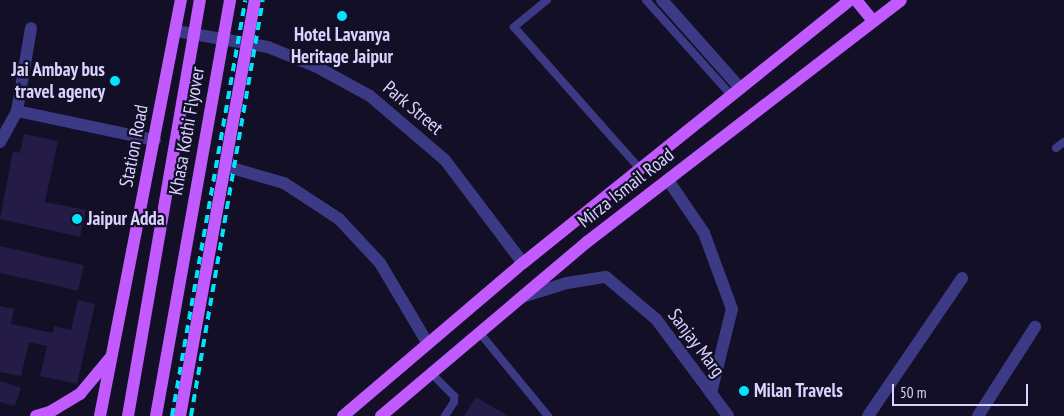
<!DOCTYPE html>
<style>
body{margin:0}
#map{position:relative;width:1064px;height:416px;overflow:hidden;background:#130f26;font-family:"PT Sans Narrow",sans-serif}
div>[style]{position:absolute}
.building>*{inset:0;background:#241b47;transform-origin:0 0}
.lane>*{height:8px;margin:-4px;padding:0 4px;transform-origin:4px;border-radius:4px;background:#3d3a85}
.street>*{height:12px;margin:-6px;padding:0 6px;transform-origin:6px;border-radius:6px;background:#3d3a85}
.primary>*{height:12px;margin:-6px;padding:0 6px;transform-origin:6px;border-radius:6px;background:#c25bff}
.rail>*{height:4px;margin-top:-2px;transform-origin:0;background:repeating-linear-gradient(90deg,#00e5ff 0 8px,transparent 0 14px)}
.primary-bridge>*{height:12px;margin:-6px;padding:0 6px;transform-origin:6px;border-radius:6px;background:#c25bff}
.dots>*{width:14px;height:14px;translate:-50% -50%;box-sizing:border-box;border:2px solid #130f26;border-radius:50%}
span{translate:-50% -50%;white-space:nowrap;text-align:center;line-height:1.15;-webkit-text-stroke:4.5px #130f26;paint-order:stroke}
.poi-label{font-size:19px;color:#d9d4ff;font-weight:700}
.right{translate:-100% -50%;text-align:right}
.left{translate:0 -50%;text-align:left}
.street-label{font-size:19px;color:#d9d4ff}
.scale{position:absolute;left:892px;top:384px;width:136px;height:22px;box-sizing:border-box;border:2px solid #d9d4ff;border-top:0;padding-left:6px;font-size:15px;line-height:18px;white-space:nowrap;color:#d9d4ff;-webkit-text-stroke:4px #130f26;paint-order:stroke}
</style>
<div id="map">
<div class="building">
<i style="clip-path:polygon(24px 134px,58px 141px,45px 202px,86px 210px,80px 237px,0 219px,13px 151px,20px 153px)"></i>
<i style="left:0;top:246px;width:86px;height:26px;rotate:13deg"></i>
<i style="clip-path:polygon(78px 300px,95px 304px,77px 384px,40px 376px,47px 346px,29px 342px,21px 376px,0 372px,0 306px,14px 309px,11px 324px,53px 333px,54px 326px,71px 330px)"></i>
<i style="clip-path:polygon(0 381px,21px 388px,15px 406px,0 402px)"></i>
<i style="clip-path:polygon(476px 397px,508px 416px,464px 416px)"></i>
</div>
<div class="lane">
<i style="left:547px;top:0;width:43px;rotate:140.7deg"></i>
<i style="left:514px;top:27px;width:190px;rotate:48.4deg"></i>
<i style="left:646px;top:0;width:127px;rotate:48.2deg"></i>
<i style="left:1056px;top:148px;width:10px;rotate:-37deg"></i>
<i style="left:479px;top:332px;width:109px;rotate:50.6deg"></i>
<i style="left:431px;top:373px;width:33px;rotate:45deg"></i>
<i style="left:454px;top:396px;width:6px;rotate:90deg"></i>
<i style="left:454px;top:402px;width:17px;rotate:123deg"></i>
</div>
<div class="street">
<i style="left:662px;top:0;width:118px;rotate:48.4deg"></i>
<i style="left:176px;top:31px;width:93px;rotate:9.9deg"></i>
<i style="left:268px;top:47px;width:53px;rotate:22.2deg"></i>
<i style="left:317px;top:67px;width:60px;rotate:28.7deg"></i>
<i style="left:370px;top:96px;width:99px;rotate:40.5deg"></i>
<i style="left:445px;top:160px;width:129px;rotate:52.9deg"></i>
<i style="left:17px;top:111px;width:141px;rotate:11.9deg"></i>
<i style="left:0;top:142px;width:35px;rotate:-61deg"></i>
<i style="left:17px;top:111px;width:84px;rotate:-80.4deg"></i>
<i style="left:225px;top:166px;width:61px;rotate:16.1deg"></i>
<i style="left:284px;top:183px;width:66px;rotate:33.2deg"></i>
<i style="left:339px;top:219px;width:60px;rotate:47deg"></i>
<i style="left:380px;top:263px;width:94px;rotate:59.3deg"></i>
<i style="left:668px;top:180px;width:64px;rotate:55.8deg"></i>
<i style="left:704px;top:233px;width:81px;rotate:69.8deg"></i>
<i style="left:732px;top:309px;width:87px;rotate:104deg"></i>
<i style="left:522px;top:297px;width:47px;rotate:-17.3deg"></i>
<i style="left:567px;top:283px;width:39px;rotate:-9deg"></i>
<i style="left:606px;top:277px;width:65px;rotate:40deg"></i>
<i style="left:656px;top:319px;width:121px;rotate:53.4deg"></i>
<i style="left:868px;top:416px;width:167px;rotate:-55.7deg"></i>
<i style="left:978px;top:416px;width:106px;rotate:-57.4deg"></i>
</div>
<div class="primary">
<i style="left:856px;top:0;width:27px;rotate:51deg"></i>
<i style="left:36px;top:416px;width:15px;rotate:-16deg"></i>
<i style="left:50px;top:412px;width:35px;rotate:-31deg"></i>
<i style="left:80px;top:394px;width:48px;rotate:-50deg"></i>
<i style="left:100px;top:416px;width:424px;rotate:-79deg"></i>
<i style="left:180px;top:416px;width:423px;rotate:-79.8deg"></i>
<i style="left:343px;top:416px;width:236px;rotate:-40.4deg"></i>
<i style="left:523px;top:263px;width:420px;rotate:-38.8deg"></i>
<i style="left:381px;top:416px;width:270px;rotate:-40.2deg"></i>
<i style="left:587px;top:242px;width:396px;rotate:-37.6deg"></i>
</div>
<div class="rail">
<i style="left:172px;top:416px;width:422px;rotate:-80deg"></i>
<i style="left:191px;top:416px;width:422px;rotate:-80.2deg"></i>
</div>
<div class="primary-bridge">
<i style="left:128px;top:416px;width:422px;rotate:-80.2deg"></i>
<i style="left:156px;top:416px;width:423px;rotate:-79.9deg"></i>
</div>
<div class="dots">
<i style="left:342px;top:16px;background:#00e5ff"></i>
<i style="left:115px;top:81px;background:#00e5ff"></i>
<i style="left:77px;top:219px;background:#00e5ff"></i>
<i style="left:744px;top:391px;background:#00e5ff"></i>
</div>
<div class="poi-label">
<span style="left:342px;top:46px">Hotel Lavanya<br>Heritage Jaipur</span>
<span class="right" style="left:105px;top:81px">Jai Ambay bus<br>travel agency</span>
<span class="left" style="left:87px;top:219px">Jaipur Adda</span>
<span class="left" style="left:754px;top:391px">Milan Travels</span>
</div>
<div class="street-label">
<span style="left:413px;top:108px;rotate:40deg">Park Street</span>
<span style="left:187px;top:131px;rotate:-80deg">Khasa Kothi Flyover</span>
<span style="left:134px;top:146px;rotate:-79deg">Station Road</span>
<span style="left:626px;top:188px;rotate:-38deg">Mirza Ismail Road</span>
<span style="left:696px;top:343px;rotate:53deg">Sanjay Marg</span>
</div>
<div class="scale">50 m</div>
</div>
